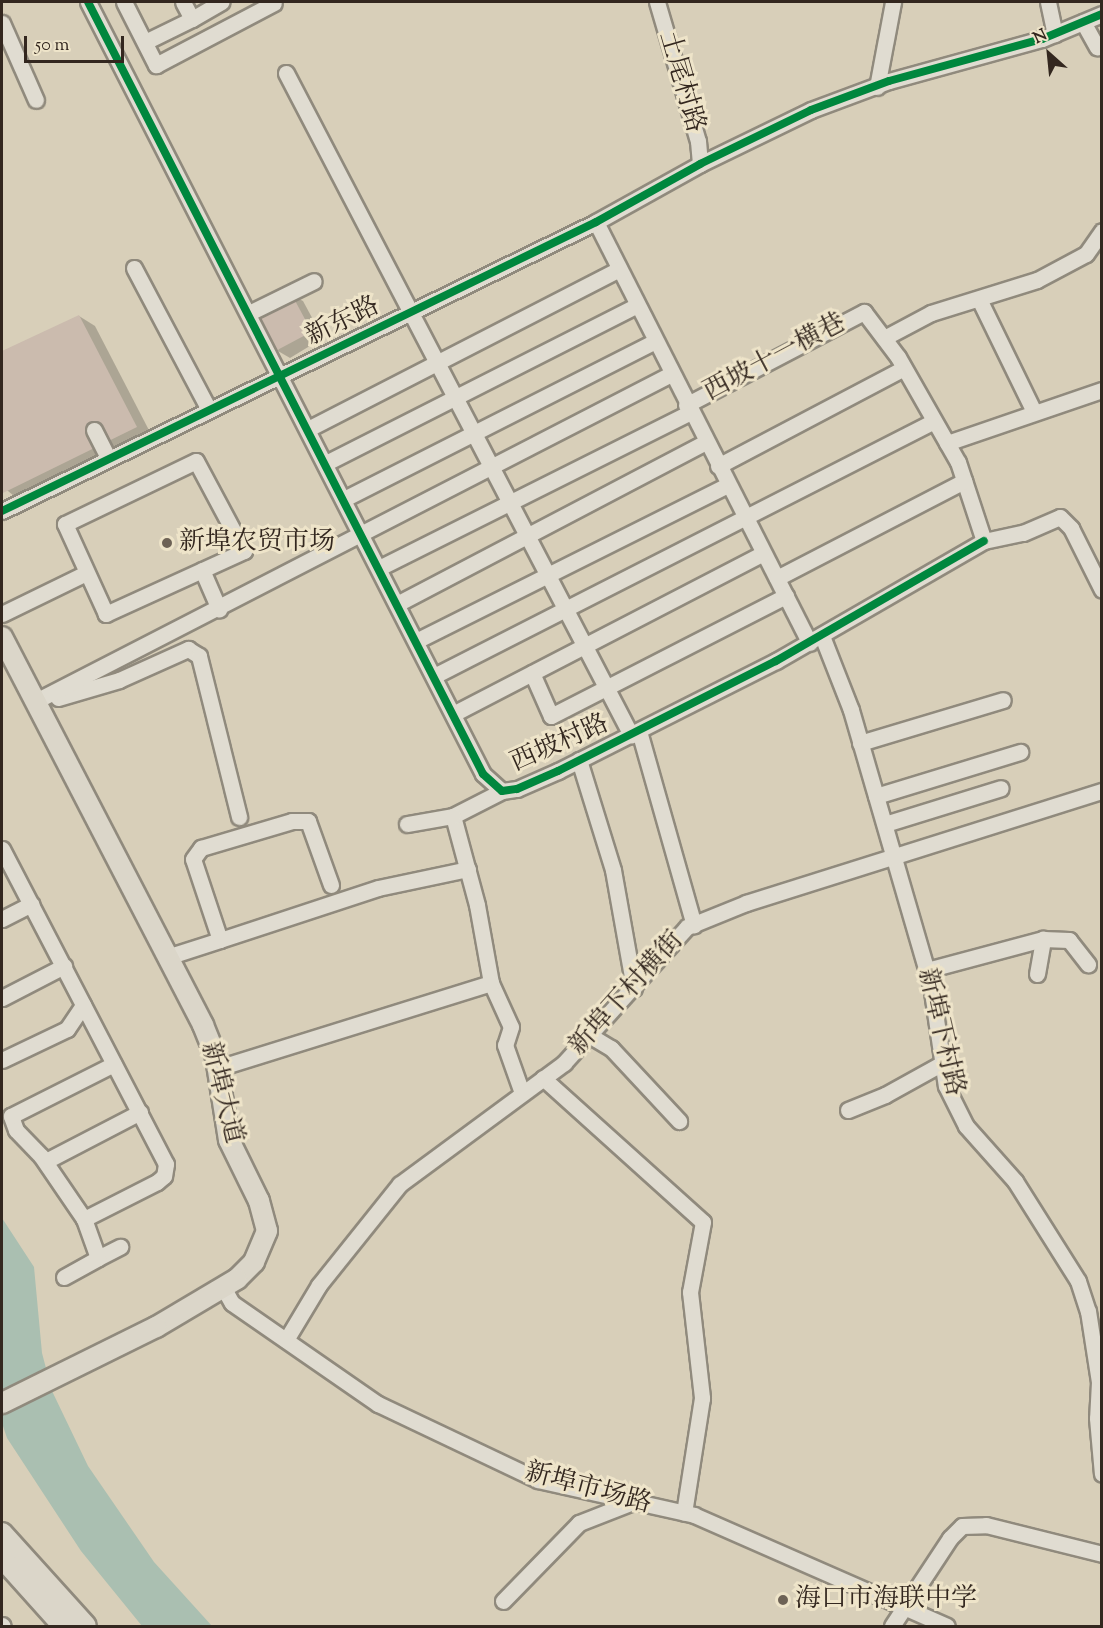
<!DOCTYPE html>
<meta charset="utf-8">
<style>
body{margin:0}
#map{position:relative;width:1103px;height:1628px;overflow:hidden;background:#d8cfb9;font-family:"Sorts Mill Goudy","Noto Serif SC",serif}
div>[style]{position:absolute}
.water>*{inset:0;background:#aabfb1}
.shadow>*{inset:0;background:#0003}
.building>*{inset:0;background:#cbbbae;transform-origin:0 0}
.roads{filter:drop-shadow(2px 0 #908a7d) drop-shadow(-2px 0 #908a7d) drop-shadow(0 2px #908a7d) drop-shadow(0 -2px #908a7d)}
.minor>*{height:15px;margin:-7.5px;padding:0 7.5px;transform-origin:7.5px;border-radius:7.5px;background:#e0dcd1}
.major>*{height:20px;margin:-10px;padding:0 10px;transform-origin:10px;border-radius:10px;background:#dbd6c9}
.cycleway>*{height:8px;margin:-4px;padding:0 4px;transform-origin:4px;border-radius:4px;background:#00873e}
.dots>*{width:16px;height:16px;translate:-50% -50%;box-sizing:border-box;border:3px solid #eee4c9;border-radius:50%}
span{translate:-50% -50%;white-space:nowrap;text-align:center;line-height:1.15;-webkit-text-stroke:6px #eee4c9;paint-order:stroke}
.street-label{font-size:26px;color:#33271f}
.poi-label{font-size:26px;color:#33271f}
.left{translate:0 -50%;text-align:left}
.frame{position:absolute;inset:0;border:3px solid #33271f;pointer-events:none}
.north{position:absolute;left:1019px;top:24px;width:60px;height:60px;-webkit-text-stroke:4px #eee4c9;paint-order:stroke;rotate:333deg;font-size:16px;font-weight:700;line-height:24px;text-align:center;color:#33271f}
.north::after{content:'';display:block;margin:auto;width:21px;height:27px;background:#33271f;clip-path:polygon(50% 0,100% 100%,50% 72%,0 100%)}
.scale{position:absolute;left:24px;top:36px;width:100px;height:27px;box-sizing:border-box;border:3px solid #33271f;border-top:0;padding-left:8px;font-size:18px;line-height:21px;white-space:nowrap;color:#33271f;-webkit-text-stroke:4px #eee4c9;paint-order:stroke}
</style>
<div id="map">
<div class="water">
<i style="clip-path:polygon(2px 1218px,34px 1267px,42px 1353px,52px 1391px,88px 1466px,154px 1562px,212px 1626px,142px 1626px,81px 1551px,7px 1438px,2px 1423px)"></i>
</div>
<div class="shadow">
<i style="clip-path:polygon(291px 295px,303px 301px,323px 338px,290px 358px,278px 351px)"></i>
<i style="clip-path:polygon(79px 316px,95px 326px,152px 436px,20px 501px,2px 486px,2px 352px)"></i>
</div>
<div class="building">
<i style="left:291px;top:293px;width:44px;height:41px;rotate:62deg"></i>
<i style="clip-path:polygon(79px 315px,137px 427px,3px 493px,2px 351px)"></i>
</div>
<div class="roads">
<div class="minor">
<i style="left:88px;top:2px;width:867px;rotate:62.9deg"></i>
<i style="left:483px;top:774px;width:25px;rotate:42deg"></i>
<i style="left:502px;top:791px;width:15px;rotate:-8deg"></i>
<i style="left:517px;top:789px;width:45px;rotate:-23.7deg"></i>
<i style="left:558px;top:771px;width:244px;rotate:-26.8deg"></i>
<i style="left:776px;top:661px;width:240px;rotate:-30deg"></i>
<i style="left:124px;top:2px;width:71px;rotate:63.1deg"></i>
<i style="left:156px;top:65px;width:133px;rotate:-27.7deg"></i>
<i style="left:657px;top:2px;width:145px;rotate:73.6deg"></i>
<i style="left:698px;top:141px;width:23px;rotate:85deg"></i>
<i style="left:1048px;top:2px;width:33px;rotate:78deg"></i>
<i style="left:192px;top:19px;width:34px;rotate:-30deg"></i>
<i style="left:1083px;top:22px;width:29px;rotate:61deg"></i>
<i style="left:2px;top:23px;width:84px;rotate:66.2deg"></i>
<i style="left:145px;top:42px;width:52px;rotate:-26.1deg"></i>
<i style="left:192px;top:19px;width:19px;rotate:-118deg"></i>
<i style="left:286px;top:73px;width:747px;rotate:62.47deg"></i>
<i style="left:877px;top:87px;width:86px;rotate:-79.3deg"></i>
<i style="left:596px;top:222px;width:472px;rotate:63.1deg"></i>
<i style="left:134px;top:268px;width:158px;rotate:62.1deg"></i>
<i style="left:979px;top:299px;width:126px;rotate:64deg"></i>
<i style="left:249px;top:313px;width:72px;rotate:-26.2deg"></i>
<i style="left:884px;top:338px;width:53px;rotate:-28deg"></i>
<i style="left:931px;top:313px;width:111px;rotate:-17.3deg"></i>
<i style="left:1037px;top:280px;width:55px;rotate:-28deg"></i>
<i style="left:1086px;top:254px;width:28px;rotate:-55deg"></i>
<i style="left:686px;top:405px;width:201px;rotate:-27.6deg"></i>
<i style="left:864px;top:312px;width:56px;rotate:52.9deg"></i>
<i style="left:898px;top:357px;width:121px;rotate:60.3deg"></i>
<i style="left:958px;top:462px;width:83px;rotate:71.8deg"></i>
<i style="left:308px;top:429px;width:350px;rotate:-27.2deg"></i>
<i style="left:94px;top:430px;width:30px;rotate:63deg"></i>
<i style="left:947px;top:443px;width:164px;rotate:-18.9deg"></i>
<i style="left:196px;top:461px;width:102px;rotate:61.9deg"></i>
<i style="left:244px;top:551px;width:152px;rotate:155.5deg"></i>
<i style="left:106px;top:614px;width:99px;rotate:-114.5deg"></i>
<i style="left:65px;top:524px;width:145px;rotate:-25.7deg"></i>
<i style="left:326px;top:463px;width:349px;rotate:-26.9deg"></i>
<i style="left:718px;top:466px;width:210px;rotate:-27.8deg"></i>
<i style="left:344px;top:499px;width:349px;rotate:-26.9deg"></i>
<i style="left:2px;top:511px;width:661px;rotate:-25.94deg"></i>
<i style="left:596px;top:222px;width:119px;rotate:-29.1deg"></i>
<i style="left:700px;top:164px;width:123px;rotate:-25.9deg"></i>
<i style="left:811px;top:110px;width:83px;rotate:-20.4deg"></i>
<i style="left:889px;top:81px;width:159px;rotate:-15.4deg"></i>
<i style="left:1042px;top:39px;width:65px;rotate:-22.6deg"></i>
<i style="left:984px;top:541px;width:40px;rotate:-12deg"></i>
<i style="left:1023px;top:533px;width:40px;rotate:-23.4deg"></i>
<i style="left:1060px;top:517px;width:16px;rotate:45deg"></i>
<i style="left:1071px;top:528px;width:69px;rotate:63.4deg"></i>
<i style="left:379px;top:568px;width:348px;rotate:-26.6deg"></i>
<i style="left:202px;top:570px;width:43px;rotate:66.4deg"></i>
<i style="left:777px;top:578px;width:211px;rotate:-27.4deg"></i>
<i style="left:397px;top:604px;width:349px;rotate:-27.7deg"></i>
<i style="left:2px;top:614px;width:93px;rotate:-26deg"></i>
<i style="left:822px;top:636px;width:79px;rotate:68.6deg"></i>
<i style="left:851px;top:710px;width:286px;rotate:73.8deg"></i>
<i style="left:931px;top:985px;width:102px;rotate:81.6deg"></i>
<i style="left:946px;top:1086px;width:45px;rotate:63.4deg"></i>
<i style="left:966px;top:1126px;width:74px;rotate:48.3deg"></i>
<i style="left:1015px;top:1181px;width:118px;rotate:57.8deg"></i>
<i style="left:1078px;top:1281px;width:32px;rotate:72deg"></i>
<i style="left:1088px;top:1311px;width:72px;rotate:81.2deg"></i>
<i style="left:1099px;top:1382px;width:36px;rotate:93deg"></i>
<i style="left:1097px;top:1418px;width:56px;rotate:84.9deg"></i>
<i style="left:416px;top:641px;width:349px;rotate:-26.6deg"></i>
<i style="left:532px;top:673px;width:47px;rotate:66.2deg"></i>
<i style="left:551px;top:716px;width:264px;rotate:-27.1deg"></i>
<i style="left:434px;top:676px;width:561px;rotate:-27.02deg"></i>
<i style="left:58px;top:698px;width:64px;rotate:-16.4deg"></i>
<i style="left:119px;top:680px;width:76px;rotate:-24.2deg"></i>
<i style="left:188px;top:649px;width:13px;rotate:32deg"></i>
<i style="left:199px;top:656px;width:166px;rotate:76deg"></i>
<i style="left:34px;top:702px;width:716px;rotate:-27.24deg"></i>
<i style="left:453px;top:714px;width:349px;rotate:-27.4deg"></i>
<i style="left:639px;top:731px;width:202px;rotate:74.2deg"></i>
<i style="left:860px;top:743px;width:149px;rotate:-16.7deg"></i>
<i style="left:579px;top:760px;width:115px;rotate:72.8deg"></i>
<i style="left:613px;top:870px;width:120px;rotate:79.9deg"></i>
<i style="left:502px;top:791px;width:55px;rotate:153deg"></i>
<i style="left:453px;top:816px;width:92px;rotate:74.9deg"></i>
<i style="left:477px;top:905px;width:79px;rotate:79.8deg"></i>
<i style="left:491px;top:983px;width:48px;rotate:65.6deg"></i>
<i style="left:511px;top:1027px;width:19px;rotate:108deg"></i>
<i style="left:505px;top:1045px;width:51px;rotate:70.5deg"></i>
<i style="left:876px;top:796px;width:151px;rotate:-17deg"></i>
<i style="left:407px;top:824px;width:47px;rotate:-9.9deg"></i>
<i style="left:885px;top:824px;width:121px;rotate:-17.2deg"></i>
<i style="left:2px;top:849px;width:355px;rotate:62.5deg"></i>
<i style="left:166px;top:1164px;width:12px;rotate:99deg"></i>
<i style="left:164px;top:1176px;width:9px;rotate:139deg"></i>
<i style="left:157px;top:1182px;width:82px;rotate:153.1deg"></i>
<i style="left:2px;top:919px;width:33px;rotate:-27deg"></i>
<i style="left:220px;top:940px;width:166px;rotate:-18.2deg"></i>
<i style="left:378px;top:888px;width:92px;rotate:-11.9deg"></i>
<i style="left:167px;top:957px;width:56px;rotate:-17.8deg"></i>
<i style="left:220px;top:940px;width:85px;rotate:-108.4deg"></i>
<i style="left:193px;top:859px;width:14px;rotate:-54deg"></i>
<i style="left:201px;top:848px;width:95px;rotate:-16.5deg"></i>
<i style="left:292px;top:821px;width:16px"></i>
<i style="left:308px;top:821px;width:68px;rotate:70.2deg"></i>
<i style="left:927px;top:970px;width:120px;rotate:-15deg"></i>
<i style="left:1043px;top:939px;width:26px;rotate:2deg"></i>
<i style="left:1069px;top:940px;width:31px;rotate:52deg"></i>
<i style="left:1037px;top:974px;width:36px;rotate:-80deg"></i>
<i style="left:2px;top:998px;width:70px;rotate:-27.3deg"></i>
<i style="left:589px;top:1035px;width:26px;rotate:31deg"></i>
<i style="left:611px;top:1048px;width:100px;rotate:47deg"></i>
<i style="left:2px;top:1060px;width:72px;rotate:-25.5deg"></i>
<i style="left:67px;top:1029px;width:29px;rotate:-56deg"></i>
<i style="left:218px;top:1068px;width:286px;rotate:-17.3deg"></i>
<i style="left:543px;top:1078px;width:215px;rotate:42deg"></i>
<i style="left:703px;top:1222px;width:71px;rotate:100.5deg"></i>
<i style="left:690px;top:1292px;width:107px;rotate:83.5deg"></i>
<i style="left:702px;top:1398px;width:116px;rotate:98.9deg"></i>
<i style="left:848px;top:1110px;width:40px;rotate:-22deg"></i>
<i style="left:885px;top:1095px;width:64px;rotate:-29deg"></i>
<i style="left:46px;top:1161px;width:106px;rotate:-27.5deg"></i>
<i style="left:98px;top:1258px;width:25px;rotate:-27deg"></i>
<i style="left:64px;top:1277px;width:39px;rotate:-29deg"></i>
<i style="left:98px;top:1258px;width:41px;rotate:-109.7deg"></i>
<i style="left:84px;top:1219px;width:76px;rotate:-124.3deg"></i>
<i style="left:41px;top:1156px;width:36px;rotate:-134deg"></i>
<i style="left:16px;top:1130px;width:15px;rotate:-110deg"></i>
<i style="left:11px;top:1116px;width:115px;rotate:-26.8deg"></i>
<i style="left:223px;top:1287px;width:18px;rotate:61deg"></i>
<i style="left:232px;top:1303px;width:178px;rotate:34.7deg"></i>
<i style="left:378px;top:1404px;width:177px;rotate:25.4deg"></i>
<i style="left:538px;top:1480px;width:160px;rotate:12.6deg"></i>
<i style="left:694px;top:1515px;width:276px;rotate:23.7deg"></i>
<i style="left:286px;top:1340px;width:64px;rotate:-59deg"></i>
<i style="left:319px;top:1285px;width:129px;rotate:-51.3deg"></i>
<i style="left:400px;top:1184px;width:204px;rotate:-36.4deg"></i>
<i style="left:564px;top:1063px;width:183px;rotate:-47.9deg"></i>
<i style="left:687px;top:927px;width:64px;rotate:-22.1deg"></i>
<i style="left:746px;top:903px;width:373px;rotate:-17.5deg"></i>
<i style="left:503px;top:1601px;width:109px;rotate:-45.7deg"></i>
<i style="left:579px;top:1523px;width:55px;rotate:-21.4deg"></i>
<i style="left:2px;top:1625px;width:1px;rotate:45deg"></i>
<i style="left:892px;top:1626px;width:105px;rotate:-56.6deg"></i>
<i style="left:950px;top:1538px;width:17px;rotate:-45deg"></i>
<i style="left:962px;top:1526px;width:24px;rotate:-2deg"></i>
<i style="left:986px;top:1525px;width:120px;rotate:14deg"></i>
</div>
<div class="major">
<i style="left:2px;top:637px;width:437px;rotate:62.6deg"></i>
<i style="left:203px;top:1025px;width:35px;rotate:68deg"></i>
<i style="left:216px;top:1058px;width:83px;rotate:81deg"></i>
<i style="left:229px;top:1140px;width:68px;rotate:63.8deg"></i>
<i style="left:259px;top:1201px;width:31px;rotate:75deg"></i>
<i style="left:267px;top:1231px;width:34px;rotate:113deg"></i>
<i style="left:254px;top:1262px;width:24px;rotate:135deg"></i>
<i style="left:237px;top:1279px;width:94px;rotate:149.3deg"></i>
<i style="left:156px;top:1327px;width:172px;rotate:153.7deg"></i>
<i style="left:2px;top:1533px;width:125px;rotate:47.9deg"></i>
<i style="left:2px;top:1558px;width:91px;rotate:48.1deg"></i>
</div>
</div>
<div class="cycleway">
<i style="left:88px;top:2px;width:867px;rotate:62.9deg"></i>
<i style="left:483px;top:774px;width:25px;rotate:42deg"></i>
<i style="left:502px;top:791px;width:15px;rotate:-8deg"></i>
<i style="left:517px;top:789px;width:45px;rotate:-23.7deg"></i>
<i style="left:558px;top:771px;width:244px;rotate:-26.8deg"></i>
<i style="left:776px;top:661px;width:240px;rotate:-30deg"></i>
<i style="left:2px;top:511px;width:661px;rotate:-25.94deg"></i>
<i style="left:596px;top:222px;width:119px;rotate:-29.1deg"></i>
<i style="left:700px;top:164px;width:123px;rotate:-25.9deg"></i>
<i style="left:811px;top:110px;width:83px;rotate:-20.4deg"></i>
<i style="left:889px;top:81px;width:159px;rotate:-15.4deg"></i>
<i style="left:1042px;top:39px;width:65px;rotate:-22.6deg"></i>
</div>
<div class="dots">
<i style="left:167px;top:543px;background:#6d6255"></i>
<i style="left:783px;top:1600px;background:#6d6255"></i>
</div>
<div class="street-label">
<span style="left:681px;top:82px;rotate:74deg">土尾村路</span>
<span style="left:343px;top:322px;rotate:-26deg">新东路</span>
<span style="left:775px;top:358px;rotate:-28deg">西坡十一横巷</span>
<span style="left:560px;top:744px;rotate:-24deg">西坡村路</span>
<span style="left:627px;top:994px;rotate:-48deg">新埠下村横街</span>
<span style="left:940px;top:1032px;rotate:77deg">新埠下村路</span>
<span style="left:221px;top:1093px;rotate:76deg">新埠大道</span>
<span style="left:588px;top:1489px;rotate:15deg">新埠市场路</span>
</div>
<div class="poi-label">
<span class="left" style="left:179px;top:543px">新埠农贸市场</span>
<span class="left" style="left:795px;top:1600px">海口市海联中学</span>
</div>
<div class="frame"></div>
<div class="north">N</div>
<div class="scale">50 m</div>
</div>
